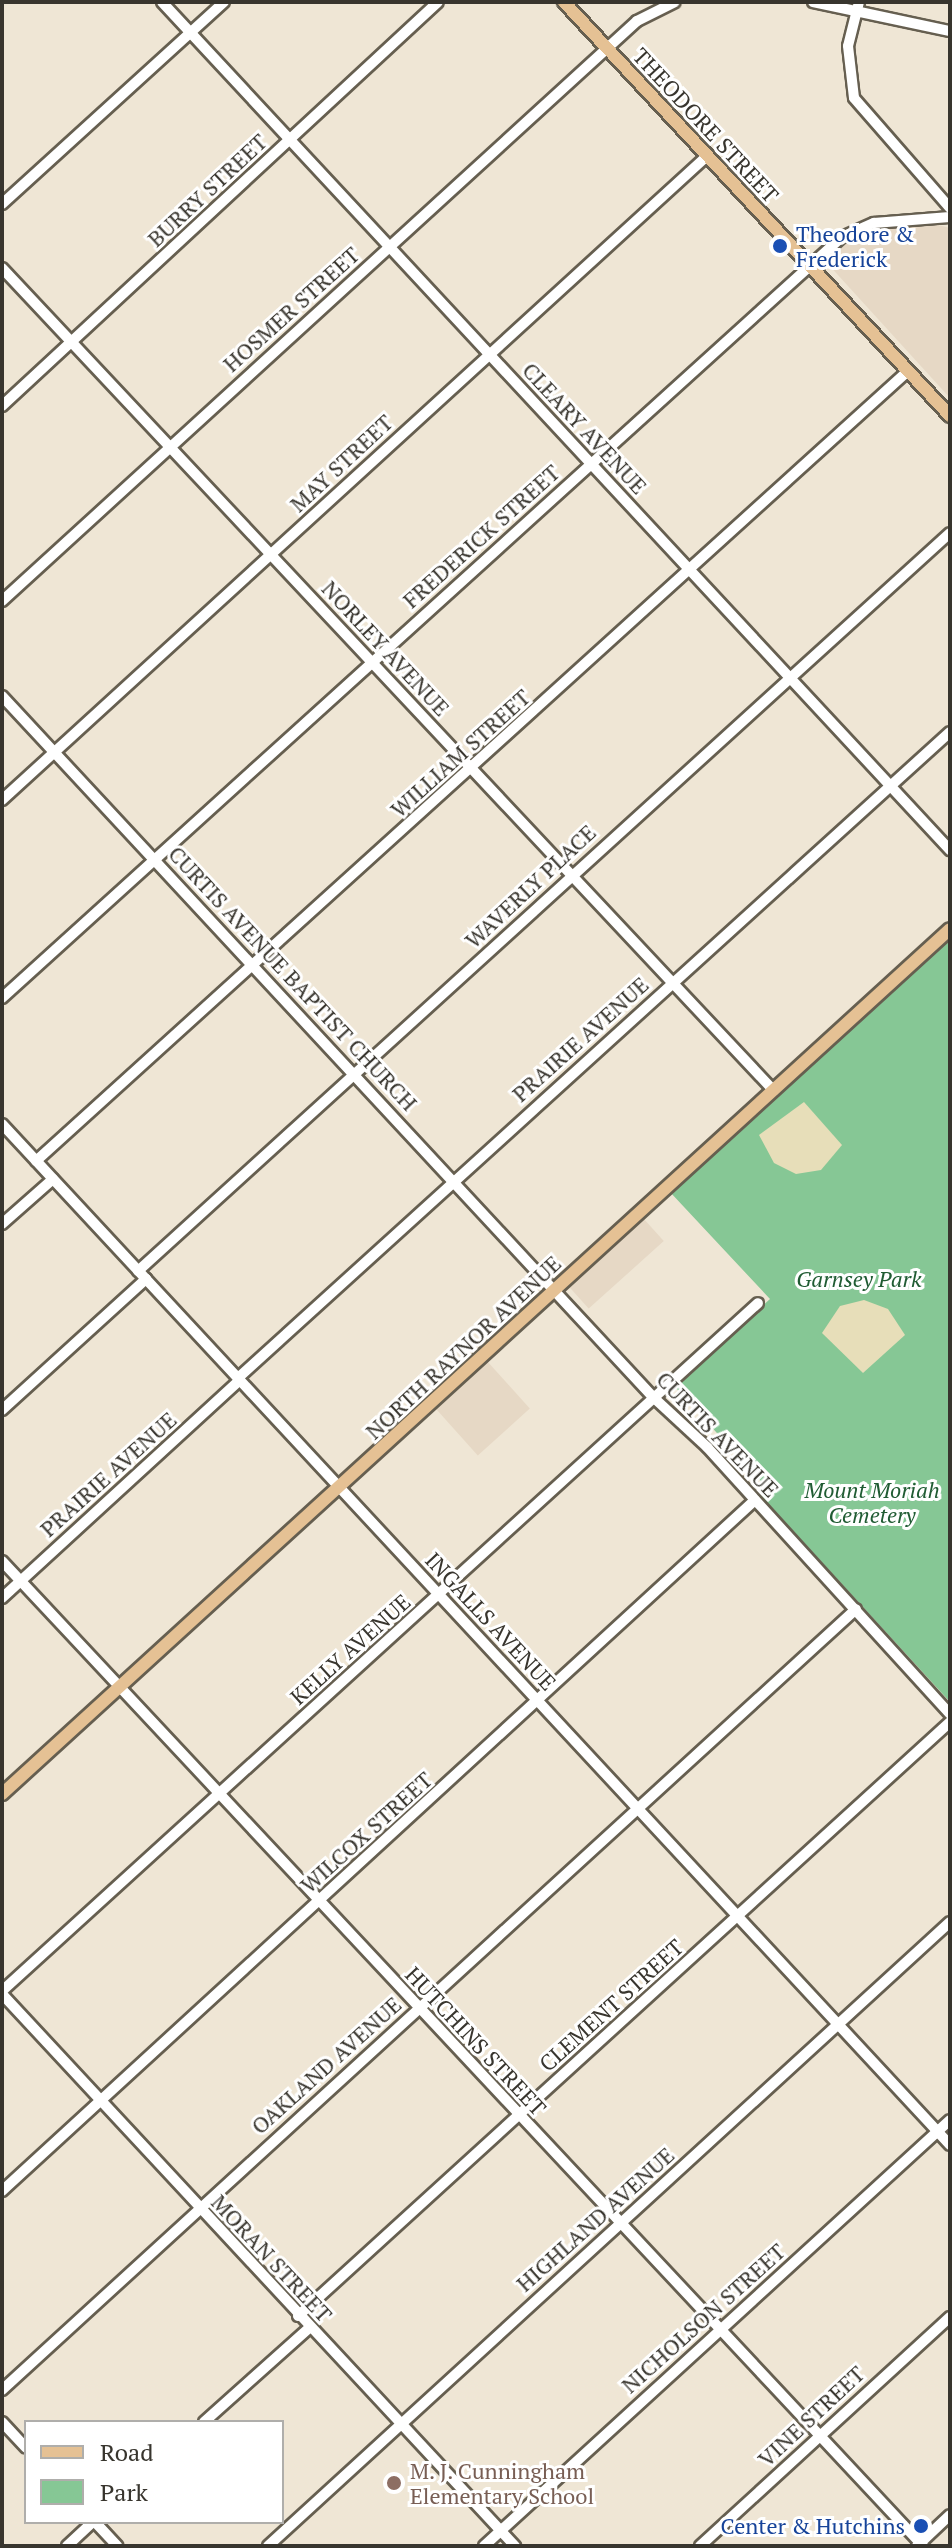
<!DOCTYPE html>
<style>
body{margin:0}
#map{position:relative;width:952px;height:2548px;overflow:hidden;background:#efe6d5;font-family:"PT Serif",serif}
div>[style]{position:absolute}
.commercial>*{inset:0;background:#e6d8c5;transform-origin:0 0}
.green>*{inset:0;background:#86c795}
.sand>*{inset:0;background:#e7deb9}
.roads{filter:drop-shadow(2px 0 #665f50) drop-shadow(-2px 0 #665f50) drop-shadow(0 2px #665f50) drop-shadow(0 -2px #665f50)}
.minor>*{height:10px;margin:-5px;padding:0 5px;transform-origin:5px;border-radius:5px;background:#fff}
.major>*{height:12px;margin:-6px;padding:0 6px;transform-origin:6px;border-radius:6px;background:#e5c194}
.dots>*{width:22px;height:22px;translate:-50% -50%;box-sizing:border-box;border:4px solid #fff;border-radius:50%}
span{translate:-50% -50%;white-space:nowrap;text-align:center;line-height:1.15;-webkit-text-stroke:6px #fff;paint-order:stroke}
.street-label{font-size:22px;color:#38352e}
.transit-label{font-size:22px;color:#164399}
.left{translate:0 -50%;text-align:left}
.right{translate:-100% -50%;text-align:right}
.park-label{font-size:22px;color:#205c33;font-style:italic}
.education-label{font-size:22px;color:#785e54}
.frame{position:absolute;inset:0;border:4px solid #38352e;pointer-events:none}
.legend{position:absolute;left:24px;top:2420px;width:260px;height:104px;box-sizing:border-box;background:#fff;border:2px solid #afaeab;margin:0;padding:10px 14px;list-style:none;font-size:24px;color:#38352e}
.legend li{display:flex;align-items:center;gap:16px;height:40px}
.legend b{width:40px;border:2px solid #afaeab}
</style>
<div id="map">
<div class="commercial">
<i style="clip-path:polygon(927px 222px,950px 228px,950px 398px,827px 263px,838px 243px,869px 228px)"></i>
<i style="left:643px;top:1218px;width:31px;height:101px;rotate:48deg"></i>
<i style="left:487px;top:1361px;width:64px;height:70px;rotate:48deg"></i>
</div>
<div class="green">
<i style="clip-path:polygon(950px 938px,950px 1702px,761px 1496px,768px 1489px,674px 1386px,770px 1299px,670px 1192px)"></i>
</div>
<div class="sand">
<i style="clip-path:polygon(804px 1102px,842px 1145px,821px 1170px,796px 1174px,774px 1163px,759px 1135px)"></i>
<i style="clip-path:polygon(864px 1300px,888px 1309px,905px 1335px,863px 1373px,822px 1333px,840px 1306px)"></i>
</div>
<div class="roads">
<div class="minor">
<i style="left:162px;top:2px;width:1158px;rotate:47.1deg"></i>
<i style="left:813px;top:2px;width:140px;rotate:12deg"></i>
<i style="left:859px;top:2px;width:45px;rotate:104deg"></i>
<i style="left:848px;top:46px;width:52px;rotate:83.4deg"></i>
<i style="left:854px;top:98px;width:146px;rotate:48.9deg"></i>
<i style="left:2px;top:204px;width:300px;rotate:-42.3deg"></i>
<i style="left:2px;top:268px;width:1128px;rotate:46.83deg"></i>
<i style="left:2px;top:406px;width:594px;rotate:-42.82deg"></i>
<i style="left:2px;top:601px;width:860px;rotate:-42.41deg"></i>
<i style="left:637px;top:21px;width:42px;rotate:-26.6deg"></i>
<i style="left:2px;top:696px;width:957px;rotate:47.12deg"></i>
<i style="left:653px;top:1397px;width:74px;rotate:42.8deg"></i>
<i style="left:707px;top:1447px;width:361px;rotate:47.7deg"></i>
<i style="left:2px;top:800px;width:955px;rotate:-42.41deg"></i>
<i style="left:2px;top:998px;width:1133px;rotate:-42.18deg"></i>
<i style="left:842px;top:237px;width:35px;rotate:-24deg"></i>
<i style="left:874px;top:223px;width:76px;rotate:-4.5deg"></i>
<i style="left:2px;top:1124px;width:1393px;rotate:47.12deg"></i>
<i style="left:36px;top:1161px;width:1177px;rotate:-42.18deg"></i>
<i style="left:2px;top:1224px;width:68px;rotate:-41.4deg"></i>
<i style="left:138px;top:1271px;width:1097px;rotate:-42.27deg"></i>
<i style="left:238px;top:1378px;width:961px;rotate:-42.22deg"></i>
<i style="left:2px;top:1410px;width:195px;rotate:-42.3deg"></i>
<i style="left:2px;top:1561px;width:1349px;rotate:46.92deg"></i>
<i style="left:2px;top:1598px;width:323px;rotate:-42.5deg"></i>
<i style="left:2px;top:1991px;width:1022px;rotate:-42.3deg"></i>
<i style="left:2px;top:1994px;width:754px;rotate:47.1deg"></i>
<i style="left:2px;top:2191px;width:1022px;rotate:-42.54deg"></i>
<i style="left:298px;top:2316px;width:882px;rotate:-42.33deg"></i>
<i style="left:2px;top:2390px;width:1157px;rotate:-42.44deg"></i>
<i style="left:2px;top:2422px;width:35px;rotate:47deg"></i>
<i style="left:204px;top:2422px;width:141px;rotate:-41.8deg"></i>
<i style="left:95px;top:2522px;width:33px;rotate:47deg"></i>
<i style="left:67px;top:2546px;width:35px;rotate:-43deg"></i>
<i style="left:268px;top:2546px;width:924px;rotate:-42.46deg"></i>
<i style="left:484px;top:2546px;width:631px;rotate:-42.43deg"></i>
<i style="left:700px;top:2546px;width:339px;rotate:-42.5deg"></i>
<i style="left:917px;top:2546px;width:45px;rotate:-43.2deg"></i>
</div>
<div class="major">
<i style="left:564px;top:2px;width:566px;rotate:47deg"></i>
<i style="left:2px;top:1794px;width:1283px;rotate:-42.38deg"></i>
</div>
</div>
<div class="dots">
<i style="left:780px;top:246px;background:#1a4fb4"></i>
<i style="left:394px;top:2483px;background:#8d6e63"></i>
<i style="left:921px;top:2526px;background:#1a4fb4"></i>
</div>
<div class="street-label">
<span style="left:706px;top:125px;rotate:47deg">THEODORE STREET</span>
<span style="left:207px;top:190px;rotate:-43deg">BURRY STREET</span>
<span style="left:291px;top:309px;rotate:-42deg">HOSMER STREET</span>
<span style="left:585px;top:428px;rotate:47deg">CLEARY AVENUE</span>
<span style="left:341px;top:463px;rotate:-43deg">MAY STREET</span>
<span style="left:481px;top:536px;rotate:-42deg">FREDERICK STREET</span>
<span style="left:386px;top:648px;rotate:47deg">NORLEY AVENUE</span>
<span style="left:460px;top:753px;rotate:-42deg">WILLIAM STREET</span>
<span style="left:530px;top:886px;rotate:-43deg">WAVERLY PLACE</span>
<span style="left:293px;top:978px;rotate:47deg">CURTIS AVENUE BAPTIST CHURCH</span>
<span style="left:580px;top:1039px;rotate:-42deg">PRAIRIE AVENUE</span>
<span style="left:463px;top:1347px;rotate:-43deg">NORTH RAYNOR AVENUE</span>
<span style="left:718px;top:1434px;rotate:46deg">CURTIS AVENUE</span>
<span style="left:108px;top:1474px;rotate:-42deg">PRAIRIE AVENUE</span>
<span style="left:491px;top:1621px;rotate:47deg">INGALLS AVENUE</span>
<span style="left:350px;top:1649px;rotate:-42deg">KELLY AVENUE</span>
<span style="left:366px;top:1832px;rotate:-42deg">WILCOX STREET</span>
<span style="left:611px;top:2005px;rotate:-42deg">CLEMENT STREET</span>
<span style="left:476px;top:2041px;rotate:47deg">HUTCHINS STREET</span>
<span style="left:326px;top:2065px;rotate:-42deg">OAKLAND AVENUE</span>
<span style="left:595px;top:2219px;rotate:-42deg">HIGHLAND AVENUE</span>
<span style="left:272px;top:2258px;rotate:47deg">MORAN STREET</span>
<span style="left:703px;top:2318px;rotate:-42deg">NICHOLSON STREET</span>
<span style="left:811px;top:2416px;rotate:-43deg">VINE STREET</span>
</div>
<div class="transit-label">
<span class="left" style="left:796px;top:246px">Theodore &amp;<br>Frederick</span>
<span class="right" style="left:905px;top:2526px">Center &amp; Hutchins</span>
</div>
<div class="park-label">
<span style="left:859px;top:1279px">Garnsey Park</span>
<span style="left:872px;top:1502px">Mount Moriah<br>Cemetery</span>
</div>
<div class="education-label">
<span class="left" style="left:410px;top:2483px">M. J. Cunningham<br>Elementary School</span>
</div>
<div class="frame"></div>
<ul class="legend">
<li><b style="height:10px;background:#e5c194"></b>Road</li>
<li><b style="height:22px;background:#86c795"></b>Park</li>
</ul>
</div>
